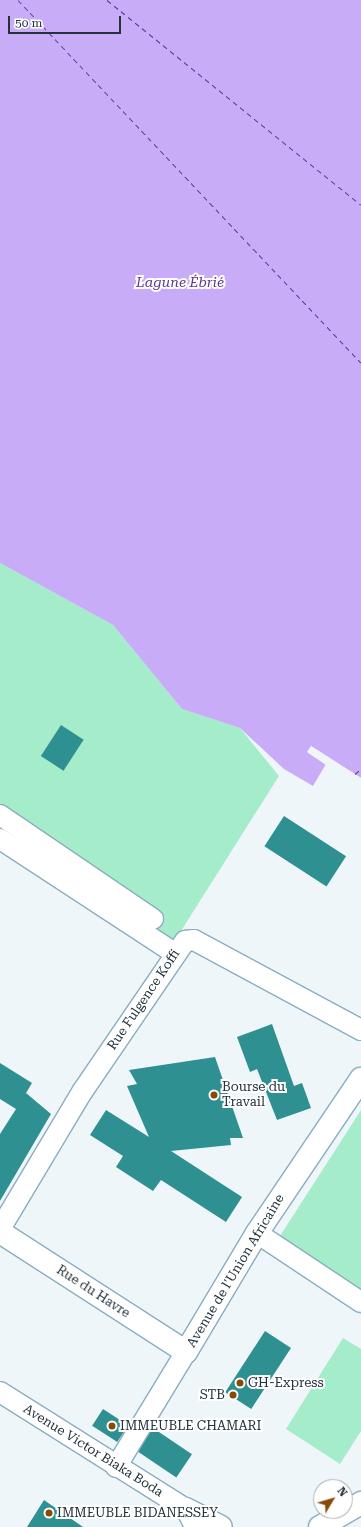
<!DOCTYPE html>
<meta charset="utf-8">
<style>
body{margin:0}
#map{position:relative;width:361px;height:1527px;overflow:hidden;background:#eff6fa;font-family:"Roboto Serif",serif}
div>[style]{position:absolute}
.green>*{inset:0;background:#a5ecca}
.water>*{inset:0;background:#c8acf8}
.pier>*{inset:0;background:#eff6fa}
.ferry>*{height:1px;margin-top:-0.5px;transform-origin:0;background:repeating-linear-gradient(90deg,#5d378e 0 5px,transparent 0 9px)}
.building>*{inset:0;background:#2f9092;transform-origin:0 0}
.roads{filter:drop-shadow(1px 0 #8aadc1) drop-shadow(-1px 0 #8aadc1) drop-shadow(0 1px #8aadc1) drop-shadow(0 -1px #8aadc1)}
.minor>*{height:20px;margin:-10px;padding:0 10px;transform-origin:10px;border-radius:10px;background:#fff}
.major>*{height:22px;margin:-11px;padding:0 11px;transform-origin:11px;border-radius:11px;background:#fff}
.highway>*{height:22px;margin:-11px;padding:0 11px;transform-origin:11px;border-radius:11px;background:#fff}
.dots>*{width:11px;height:11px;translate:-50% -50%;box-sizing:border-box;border:2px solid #fff;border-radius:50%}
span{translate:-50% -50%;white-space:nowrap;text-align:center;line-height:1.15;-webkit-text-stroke:4px #fff;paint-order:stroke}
.street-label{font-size:13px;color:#233239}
.poi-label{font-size:13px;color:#233239}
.left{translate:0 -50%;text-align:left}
.right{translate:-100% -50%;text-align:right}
.water-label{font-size:14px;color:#5d378e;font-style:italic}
.north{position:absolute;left:313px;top:1479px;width:40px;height:40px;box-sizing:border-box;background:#fff;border:1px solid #a7adb0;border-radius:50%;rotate:52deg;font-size:11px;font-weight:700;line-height:16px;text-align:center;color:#233239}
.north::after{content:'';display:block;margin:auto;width:14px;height:18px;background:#874b07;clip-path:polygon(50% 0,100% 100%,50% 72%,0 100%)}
.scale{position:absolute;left:8px;top:16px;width:113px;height:18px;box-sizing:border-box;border:2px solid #233239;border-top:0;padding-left:5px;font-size:12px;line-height:14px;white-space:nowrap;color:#233239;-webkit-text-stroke:3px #fff;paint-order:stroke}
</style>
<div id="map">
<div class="green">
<i style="clip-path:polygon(0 563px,113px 625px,182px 709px,240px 728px,279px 776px,174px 942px,0 826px)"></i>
<i style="clip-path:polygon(361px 1110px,361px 1309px,271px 1250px)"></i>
<i style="clip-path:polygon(343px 1338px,361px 1349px,361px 1431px,340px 1464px,286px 1429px)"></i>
</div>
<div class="water">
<i style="clip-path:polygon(0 0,361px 0,361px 778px,311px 746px,308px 753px,326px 764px,313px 786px,284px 769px,240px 728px,182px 709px,113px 625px,0 563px)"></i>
</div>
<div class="pier">
<i style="clip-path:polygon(311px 746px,361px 778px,361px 780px,312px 749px,310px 752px,328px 764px,313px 786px,326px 765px,307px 752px)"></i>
</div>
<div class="ferry">
<i style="left:18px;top:0;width:499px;rotate:46.6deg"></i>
<i style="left:107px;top:0;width:326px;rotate:38.9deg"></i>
<i style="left:355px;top:774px;width:8px;rotate:-40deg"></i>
</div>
<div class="building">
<i style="left:61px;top:725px;width:27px;height:37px;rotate:33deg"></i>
<i style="left:284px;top:816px;width:74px;height:36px;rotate:33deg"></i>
<i style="clip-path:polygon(272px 1024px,294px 1086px,302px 1083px,311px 1108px,277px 1120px,257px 1069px,250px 1072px,237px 1037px)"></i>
<i style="clip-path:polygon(215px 1057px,243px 1138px,230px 1138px,231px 1145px,171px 1151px,242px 1197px,226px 1222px,161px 1180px,153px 1191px,116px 1167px,123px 1156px,90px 1135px,106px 1110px,149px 1137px,127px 1086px,137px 1084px,129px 1070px)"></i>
<i style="clip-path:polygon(0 1063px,32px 1083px,26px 1093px,51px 1114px,0 1201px,0 1134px,16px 1109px,0 1099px)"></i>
<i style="left:265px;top:1331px;width:31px;height:73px;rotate:33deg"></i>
<i style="left:103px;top:1409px;width:30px;height:20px;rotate:33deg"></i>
<i style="left:153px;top:1428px;width:47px;height:28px;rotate:34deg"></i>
<i style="clip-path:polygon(44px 1500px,83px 1527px,27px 1527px)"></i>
</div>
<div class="roads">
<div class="minor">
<i style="left:0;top:815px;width:185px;rotate:34.2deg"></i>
<i style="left:0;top:839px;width:210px;rotate:33.2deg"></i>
<i style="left:0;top:1229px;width:160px;rotate:-59.1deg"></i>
<i style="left:82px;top:1092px;width:183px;rotate:-55.7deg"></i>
<i style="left:185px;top:941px;width:9px;rotate:-6deg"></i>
<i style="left:194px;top:940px;width:190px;rotate:28.3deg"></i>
<i style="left:257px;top:1233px;width:125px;rotate:33.6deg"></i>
<i style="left:0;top:1392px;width:220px;rotate:32.2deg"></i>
<i style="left:186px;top:1509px;width:20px;rotate:63deg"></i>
<i style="left:116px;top:1467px;width:135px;rotate:-58.7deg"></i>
</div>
<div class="major">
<i style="left:0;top:1232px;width:221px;rotate:32.8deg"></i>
<i style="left:186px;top:1352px;width:139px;rotate:-59.2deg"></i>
<i style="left:257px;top:1233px;width:186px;rotate:-56deg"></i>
</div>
<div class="highway">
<i style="left:186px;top:1509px;width:39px;rotate:27deg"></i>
<i style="left:320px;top:1527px;width:48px;rotate:-30.3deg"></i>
</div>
</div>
<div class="dots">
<i style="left:214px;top:1095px;background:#874b07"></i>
<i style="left:240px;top:1383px;background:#874b07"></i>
<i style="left:233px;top:1395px;background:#874b07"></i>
<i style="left:112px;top:1426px;background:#874b07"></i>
<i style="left:49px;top:1513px;background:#874b07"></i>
</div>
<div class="street-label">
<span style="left:144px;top:1000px;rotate:-56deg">Rue Fulgence Koffi</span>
<span style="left:236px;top:1271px;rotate:-59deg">Avenue de l'Union Africaine</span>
<span style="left:93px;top:1292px;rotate:33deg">Rue du Havre</span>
<span style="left:93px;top:1451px;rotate:32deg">Avenue Victor Biaka Boda</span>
</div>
<div class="poi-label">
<span class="left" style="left:222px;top:1095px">Bourse du<br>Travail</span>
<span class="left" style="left:248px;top:1383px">GH-Express</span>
<span class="right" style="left:225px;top:1395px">STB</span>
<span class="left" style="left:120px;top:1426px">IMMEUBLE CHAMARI</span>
<span class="left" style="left:57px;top:1513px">IMMEUBLE BIDANESSEY</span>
</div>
<div class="water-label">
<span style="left:180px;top:282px">Lagune Ébrié</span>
</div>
<div class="north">N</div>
<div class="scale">50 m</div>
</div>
